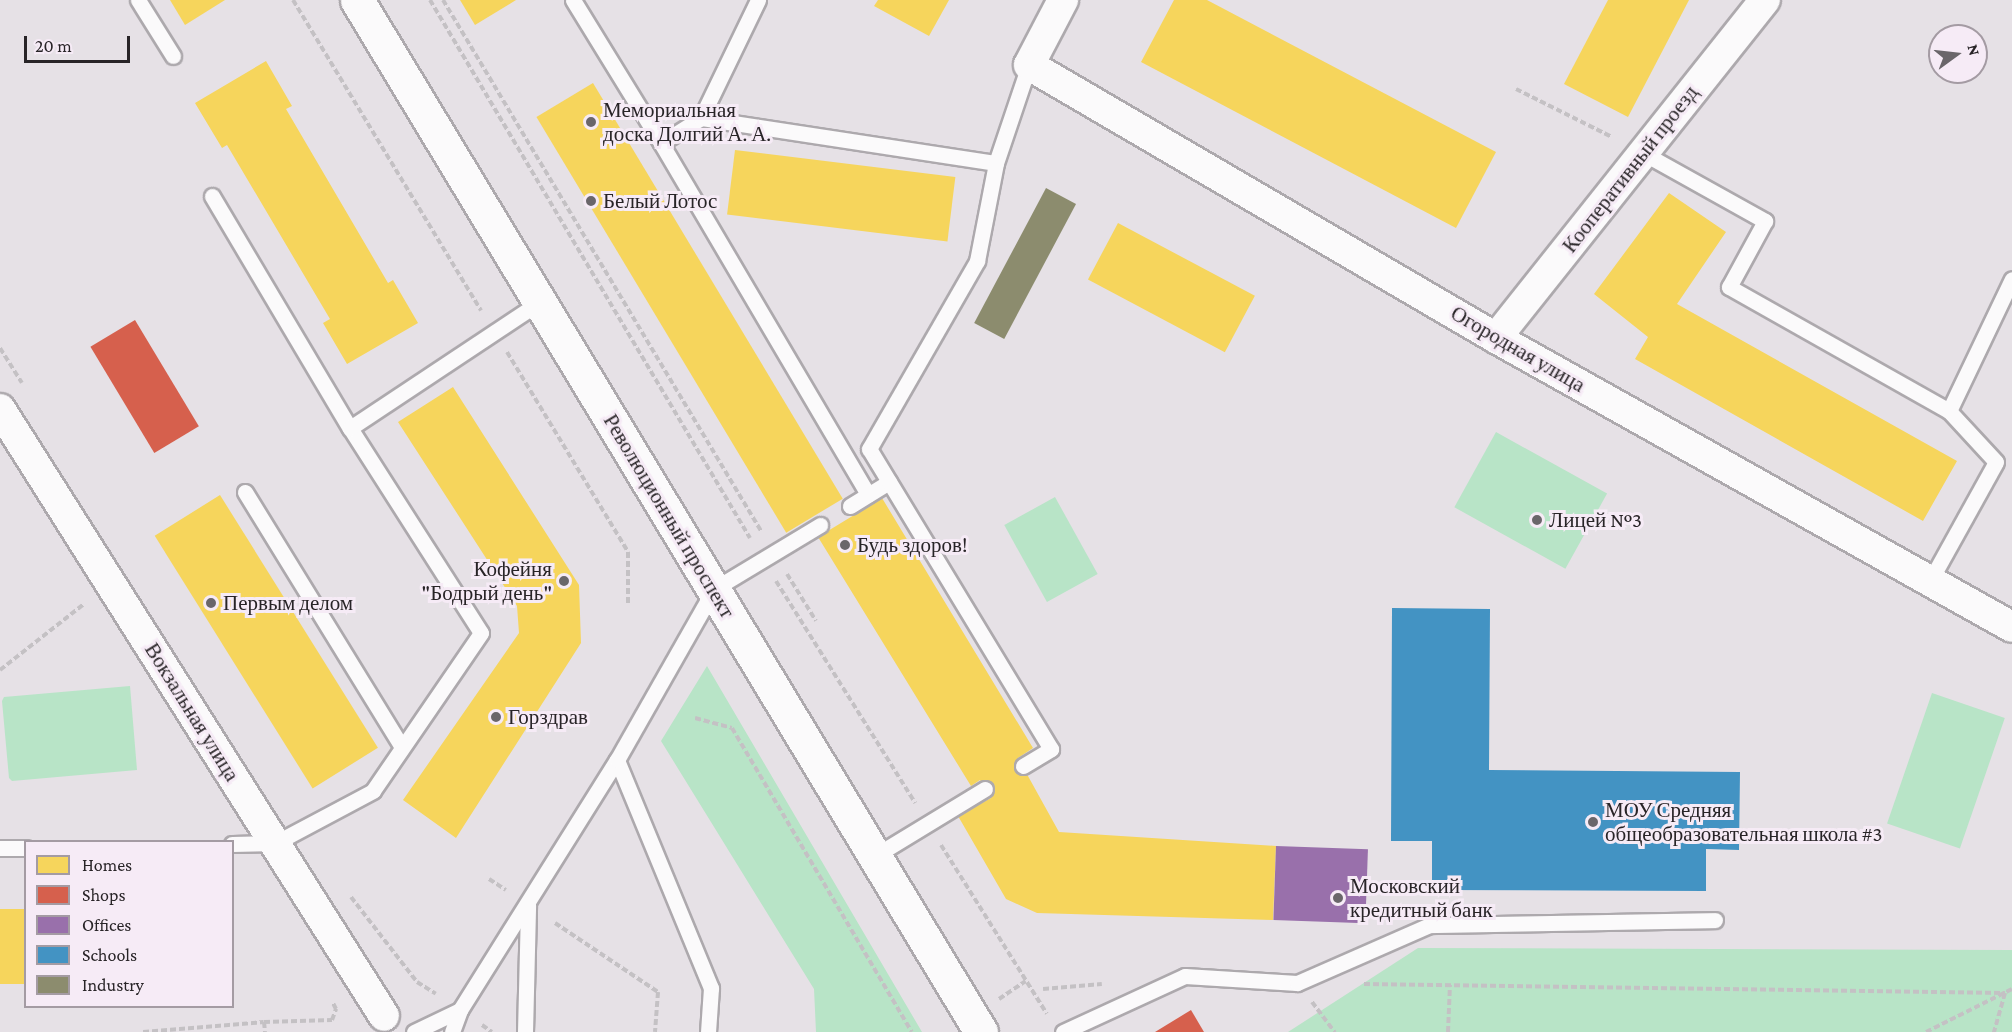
<!DOCTYPE html>
<meta charset="utf-8">
<style>
body{margin:0}
#map{position:relative;width:2012px;height:1032px;overflow:hidden;background:#e6e1e6;font-family:"Crimson Pro",serif}
div>[style]{position:absolute}
.green>*{inset:0;background:#b8e4c7;transform-origin:0 0}
.homes>*{inset:0;background:#f6d55c;transform-origin:0 0}
.shops>*{inset:0;background:#d6604d;transform-origin:0 0}
.offices>*{inset:0;background:#9970ab;transform-origin:0 0}
.schools>*{inset:0;background:#4393c3}
.industry>*{inset:0;background:#8c8c6e;transform-origin:0 0}
.path>*{height:4px;margin-top:-2px;transform-origin:0;background:repeating-linear-gradient(90deg,#c4c1c4 0 6px,transparent 0 9px)}
.roads{filter:drop-shadow(2px 0 #ada9ad) drop-shadow(-2px 0 #ada9ad) drop-shadow(0 2px #ada9ad) drop-shadow(0 -2px #ada9ad)}
.service>*{height:15px;margin:-7.5px;padding:0 7.5px;transform-origin:7.5px;border-radius:7.5px;background:#fbfafb}
.minor>*{height:30px;margin:-15px;padding:0 15px;transform-origin:15px;border-radius:15px;background:#fbfafb}
.tertiary>*{height:33px;margin:-16.5px;padding:0 16.5px;transform-origin:16.5px;border-radius:16.5px;background:#fbfafb}
.dots>*{width:16px;height:16px;translate:-50% -50%;box-sizing:border-box;border:3px solid #f6ebf6;border-radius:50%}
span{translate:-50% -50%;white-space:nowrap;text-align:center;line-height:1.15;-webkit-text-stroke:6px #f6ebf6;paint-order:stroke}
.poi-label{font-size:21px;color:#282427}
.left{translate:0 -50%;text-align:left}
.right{translate:-100% -50%;text-align:right}
.street-label{font-size:21px;color:#282427}
.legend{position:absolute;left:24px;top:840px;width:210px;height:168px;box-sizing:border-box;background:#f6ebf6;border:2px solid #a49ba3;margin:0;padding:8px 10px;list-style:none;font-size:18px;color:#282427}
.legend li{display:flex;align-items:center;gap:12px;height:30px}
.legend b{width:30px;border:2px solid #a49ba3}
.north{position:absolute;left:1928px;top:24px;width:60px;height:60px;box-sizing:border-box;background:#f6ebf6;border:2px solid #a49ba3;border-radius:50%;rotate:75deg;font-size:16px;font-weight:700;line-height:24px;text-align:center;color:#282427}
.north::after{content:'';display:block;margin:auto;width:21px;height:27px;background:#6a666a;clip-path:polygon(50% 0,100% 100%,50% 72%,0 100%)}
.scale{position:absolute;left:24px;top:36px;width:106px;height:27px;box-sizing:border-box;border:3px solid #282427;border-top:0;padding-left:8px;font-size:18px;line-height:21px;white-space:nowrap;color:#282427;-webkit-text-stroke:4px #f6ebf6;paint-order:stroke}
</style>
<div id="map">
<div class="green">
<i style="left:1496px;top:432px;width:127px;height:86px;rotate:29deg"></i>
<i style="left:1055px;top:497px;width:88px;height:58px;rotate:61deg"></i>
<i style="clip-path:polygon(707px 666px,922px 1032px,816px 1032px,814px 989px,661px 741px)"></i>
<i style="clip-path:polygon(130px 686px,137px 770px,12px 781px,9px 778px,2px 701px,4px 697px)"></i>
<i style="left:1932px;top:693px;width:77px;height:138px;rotate:19deg"></i>
<i style="clip-path:polygon(1418px 948px,2012px 950px,2012px 1032px,1288px 1032px)"></i>
</div>
<div class="homes">
<i style="clip-path:polygon(170px 0,225px 0,185px 25px)"></i>
<i style="clip-path:polygon(460px 0,516px 0,475px 25px)"></i>
<i style="clip-path:polygon(878px 0,949px 0,929px 36px,874px 6px)"></i>
<i style="clip-path:polygon(1174px 0,1207px 0,1496px 152px,1456px 228px,1141px 62px)"></i>
<i style="clip-path:polygon(1608px 0,1689px 0,1628px 117px,1564px 84px)"></i>
<i style="clip-path:polygon(266px 61px,292px 106px,286px 109px,388px 283px,393px 280px,418px 323px,347px 364px,323px 323px,330px 319px,227px 145px,222px 148px,195px 103px)"></i>
<i style="left:593px;top:83px;width:485px;height:66px;rotate:59deg"></i>
<i style="left:735px;top:150px;width:222px;height:65px;rotate:7deg"></i>
<i style="clip-path:polygon(1669px 193px,1726px 232px,1677px 304px,1957px 461px,1923px 521px,1635px 359px,1648px 337px,1594px 294px)"></i>
<i style="left:1118px;top:223px;width:155px;height:64px;rotate:28deg"></i>
<i style="clip-path:polygon(453px 387px,579px 585px,581px 643px,456px 838px,403px 800px,519px 633px,517px 606px,398px 422px)"></i>
<i style="left:220px;top:495px;width:298px;height:77px;rotate:58deg"></i>
<i style="clip-path:polygon(882px 498px,1033px 748px,1018px 758px,1059px 832px,1276px 846px,1273px 920px,1037px 913px,1006px 899px,958px 816px,991px 798px,980px 780px,971px 786px,818px 537px)"></i>
<i style="left:0;top:909px;width:26px;height:75px"></i>
</div>
<div class="shops">
<i style="left:135px;top:320px;width:124px;height:52px;rotate:59deg"></i>
<i style="clip-path:polygon(1191px 1010px,1204px 1032px,1155px 1032px)"></i>
</div>
<div class="offices">
<i style="left:1276px;top:846px;width:92px;height:74px;rotate:2deg"></i>
</div>
<div class="schools">
<i style="clip-path:polygon(1392px 608px,1490px 609px,1489px 770px,1740px 772px,1739px 850px,1706px 849px,1706px 891px,1432px 890px,1432px 841px,1391px 841px)"></i>
</div>
<div class="industry">
<i style="left:1046px;top:188px;width:34px;height:153px;rotate:28deg"></i>
</div>
<div class="path">
<i style="left:293px;top:0;width:363px;rotate:58.8deg"></i>
<i style="left:430px;top:0;width:626px;rotate:59.26deg"></i>
<i style="left:443px;top:0;width:619px;rotate:59.08deg"></i>
<i style="left:1516px;top:89px;width:107px;rotate:26.6deg"></i>
<i style="left:0;top:348px;width:41px;rotate:57.8deg"></i>
<i style="left:507px;top:352px;width:234px;rotate:58.8deg"></i>
<i style="left:628px;top:552px;width:51px;rotate:90deg"></i>
<i style="left:787px;top:574px;width:55px;rotate:58.3deg"></i>
<i style="left:776px;top:581px;width:262px;rotate:57.9deg"></i>
<i style="left:0;top:670px;width:107px;rotate:-38.2deg"></i>
<i style="left:695px;top:718px;width:38px;rotate:15deg"></i>
<i style="left:732px;top:728px;width:353px;rotate:59.4deg"></i>
<i style="left:941px;top:845px;width:199px;rotate:57.9deg"></i>
<i style="left:489px;top:879px;width:20px;rotate:33deg"></i>
<i style="left:351px;top:897px;width:108px;rotate:52.2deg"></i>
<i style="left:417px;top:982px;width:22px;rotate:32deg"></i>
<i style="left:555px;top:923px;width:124px;rotate:33.8deg"></i>
<i style="left:658px;top:992px;width:40px;rotate:94.3deg"></i>
<i style="left:1364px;top:984px;width:641px;rotate:0.8deg"></i>
<i style="left:2005px;top:993px;width:41px;rotate:105.8deg"></i>
<i style="left:1043px;top:989px;width:59px;rotate:-4.8deg"></i>
<i style="left:999px;top:999px;width:32px;rotate:-34deg"></i>
<i style="left:1312px;top:1002px;width:38px;rotate:53deg"></i>
<i style="left:264px;top:1022px;width:68px;rotate:-1.7deg"></i>
<i style="left:332px;top:1020px;width:12px;rotate:-70deg"></i>
<i style="left:336px;top:1009px;width:7px;rotate:-117deg"></i>
<i style="left:482px;top:1025px;width:12px;rotate:35deg"></i>
<i style="left:143px;top:1032px;width:121px;rotate:-4.7deg"></i>
<i style="left:264px;top:1022px;width:10px;rotate:84deg"></i>
<i style="left:1448px;top:1032px;width:47px;rotate:-87.6deg"></i>
<i style="left:1926px;top:1032px;width:96px;rotate:-26.6deg"></i>
</div>
<div class="roads">
<div class="service">
<i style="left:138px;top:0;width:66px;rotate:58deg"></i>
<i style="left:573px;top:0;width:168px;rotate:58.4deg"></i>
<i style="left:661px;top:143px;width:47px;rotate:-32deg"></i>
<i style="left:701px;top:118px;width:131px;rotate:-64.2deg"></i>
<i style="left:701px;top:118px;width:298px;rotate:8.7deg"></i>
<i style="left:661px;top:143px;width:408px;rotate:59.5deg"></i>
<i style="left:1643px;top:153px;width:140px;rotate:29.1deg"></i>
<i style="left:1765px;top:221px;width:75px;rotate:118.6deg"></i>
<i style="left:1729px;top:287px;width:253px;rotate:29.4deg"></i>
<i style="left:1949px;top:411px;width:69px;rotate:47.3deg"></i>
<i style="left:1996px;top:462px;width:136px;rotate:119deg"></i>
<i style="left:212px;top:196px;width:270px;rotate:59.3deg"></i>
<i style="left:350px;top:428px;width:243px;rotate:57.4deg"></i>
<i style="left:481px;top:633px;width:191px;rotate:124.4deg"></i>
<i style="left:373px;top:791px;width:111px;rotate:152deg"></i>
<i style="left:275px;top:843px;width:43px;rotate:178.7deg"></i>
<i style="left:1949px;top:411px;width:146px;rotate:-64.5deg"></i>
<i style="left:350px;top:428px;width:228px;rotate:-33.6deg"></i>
<i style="left:245px;top:492px;width:299px;rotate:58.4deg"></i>
<i style="left:850px;top:506px;width:46px;rotate:-31.6deg"></i>
<i style="left:617px;top:760px;width:247px;rotate:67.6deg"></i>
<i style="left:711px;top:988px;width:44px;rotate:93.9deg"></i>
<i style="left:1023px;top:766px;width:33px;rotate:-31deg"></i>
<i style="left:1051px;top:749px;width:351px;rotate:-121.2deg"></i>
<i style="left:869px;top:449px;width:217px;rotate:-60.1deg"></i>
<i style="left:977px;top:261px;width:100px;rotate:-79deg"></i>
<i style="left:996px;top:163px;width:103px;rotate:-71.4deg"></i>
<i style="left:0;top:848px;width:26px"></i>
<i style="left:873px;top:857px;width:131px;rotate:-31.3deg"></i>
<i style="left:414px;top:1032px;width:51px;rotate:-25.6deg"></i>
<i style="left:452px;top:1032px;width:23px;rotate:-70deg"></i>
<i style="left:460px;top:1010px;width:295px;rotate:-57.9deg"></i>
<i style="left:617px;top:760px;width:197px;rotate:-60.4deg"></i>
<i style="left:714px;top:589px;width:124px;rotate:-31.1deg"></i>
<i style="left:525px;top:1032px;width:127px;rotate:-88.6deg"></i>
<i style="left:1063px;top:1032px;width:134px;rotate:-24.7deg"></i>
<i style="left:1185px;top:976px;width:112px;rotate:3.6deg"></i>
<i style="left:1297px;top:983px;width:145px;rotate:-23.6deg"></i>
<i style="left:1430px;top:925px;width:285px;rotate:-1deg"></i>
</div>
<div class="minor">
<i style="left:1063px;top:0;width:73px;rotate:117.6deg"></i>
<i style="left:1029px;top:65px;width:541px;rotate:30.31deg"></i>
<i style="left:1496px;top:338px;width:591px;rotate:29.25deg"></i>
<i style="left:1496px;top:338px;width:432px;rotate:-51.5deg"></i>
<i style="left:0;top:409px;width:718px;rotate:57.68deg"></i>
</div>
<div class="tertiary">
<i style="left:357px;top:0;width:1206px;rotate:58.84deg"></i>
</div>
</div>
<div class="dots">
<i style="left:591px;top:122px;background:#6a666a"></i>
<i style="left:591px;top:201px;background:#6a666a"></i>
<i style="left:1537px;top:520px;background:#6a666a"></i>
<i style="left:845px;top:545px;background:#6a666a"></i>
<i style="left:564px;top:581px;background:#6a666a"></i>
<i style="left:211px;top:603px;background:#6a666a"></i>
<i style="left:496px;top:717px;background:#6a666a"></i>
<i style="left:1593px;top:822px;background:#6a666a"></i>
<i style="left:1338px;top:898px;background:#6a666a"></i>
</div>
<div class="poi-label">
<span class="left" style="left:603px;top:122px">Мемориальная<br>доска Долгий А. А.</span>
<span class="left" style="left:603px;top:201px">Белый Лотос</span>
<span class="left" style="left:1549px;top:520px">Лицей №3</span>
<span class="left" style="left:857px;top:545px">Будь здоров!</span>
<span class="right" style="left:552px;top:581px">Кофейня<br>"Бодрый день"</span>
<span class="left" style="left:223px;top:603px">Первым делом</span>
<span class="left" style="left:508px;top:717px">Горздрав</span>
<span class="left" style="left:1605px;top:822px">МОУ Средняя<br>общеобразовательная школа #3</span>
<span class="left" style="left:1350px;top:898px">Московский<br>кредитный банк</span>
</div>
<div class="street-label">
<span style="left:1630px;top:169px;rotate:-52deg">Кооперативный проезд</span>
<span style="left:1518px;top:349px;rotate:30deg">Огородная улица</span>
<span style="left:669px;top:516px;rotate:59deg">Революционный проспект</span>
<span style="left:192px;top:712px;rotate:58deg">Вокзальная улица</span>
</div>
<ul class="legend">
<li><b style="height:16px;background:#f6d55c"></b>Homes</li>
<li><b style="height:16px;background:#d6604d"></b>Shops</li>
<li><b style="height:16px;background:#9970ab"></b>Offices</li>
<li><b style="height:16px;background:#4393c3"></b>Schools</li>
<li><b style="height:16px;background:#8c8c6e"></b>Industry</li>
</ul>
<div class="north">N</div>
<div class="scale">20 m</div>
</div>
